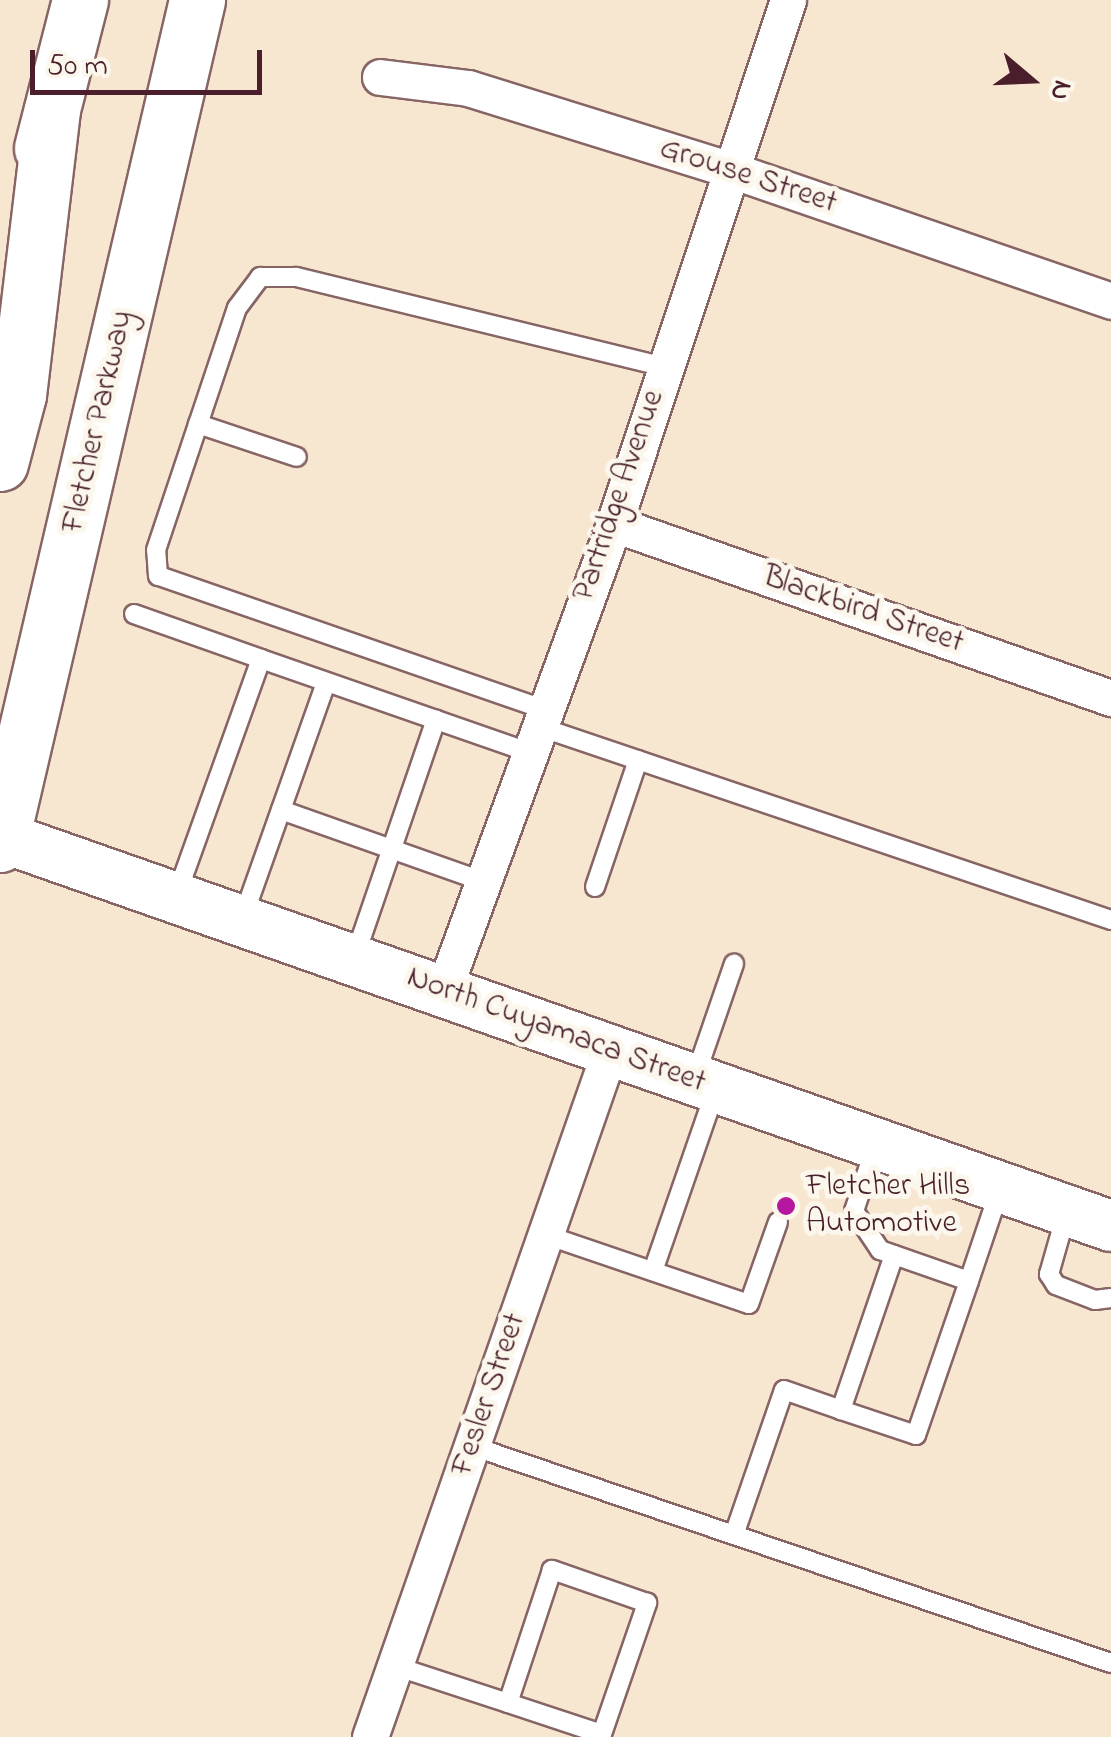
<!DOCTYPE html>
<style>
body{margin:0}
#map{position:relative;width:1111px;height:1737px;overflow:hidden;background:#f7e7d1;font-family:"Indie Flower",sans-serif}
div>[style]{position:absolute}
.roads{filter:drop-shadow(2px 0 #876565) drop-shadow(-2px 0 #876565) drop-shadow(0 2px #876565) drop-shadow(0 -2px #876565)}
.lane>*{height:18px;margin:-9px;padding:0 9px;transform-origin:9px;border-radius:9px;background:#fff}
.street>*{height:35px;margin:-17.5px;padding:0 17.5px;transform-origin:17.5px;border-radius:17.5px;background:#fff}
.secondary>*{height:50px;margin:-25px;padding:0 25px;transform-origin:25px;border-radius:25px;background:#fff}
.primary>*{height:55px;margin:-27.5px;padding:0 27.5px;transform-origin:27.5px;border-radius:27.5px;background:#fff}
.dots>*{width:28px;height:28px;translate:-50% -50%;box-sizing:border-box;border:5px solid #fbf7ec;border-radius:50%}
span{translate:-50% -50%;white-space:nowrap;text-align:center;line-height:1.15;-webkit-text-stroke:10px #fbf7ec;paint-order:stroke}
.street-label{font-size:32px;color:#4a1f2b}
.poi-label{font-size:32px;color:#4a1f2b}
.left{translate:0 -50%;text-align:left}
.north{position:absolute;left:981px;top:30px;width:100px;height:100px;-webkit-text-stroke:8px #fbf7ec;paint-order:stroke;rotate:109deg;font-size:28px;font-weight:700;line-height:40px;text-align:center;color:#4a1f2b}
.north::after{content:'';display:block;margin:auto;width:35px;height:45px;background:#4a1f2b;clip-path:polygon(50% 0,100% 100%,50% 72%,0 100%)}
.scale{position:absolute;left:30px;top:50px;width:232px;height:45px;box-sizing:border-box;border:5px solid #4a1f2b;border-top:0;padding-left:12px;font-size:30px;line-height:35px;white-space:nowrap;color:#4a1f2b;-webkit-text-stroke:8px #fbf7ec;paint-order:stroke}
</style>
<div id="map">
<div class="roads">
<div class="lane">
<i style="left:198px;top:424px;width:104px;rotate:18.4deg"></i>
<i style="left:134px;top:614px;width:135px;rotate:19.5deg"></i>
<i style="left:261px;top:659px;width:253px;rotate:109.7deg"></i>
<i style="left:261px;top:659px;width:283px;rotate:19.2deg"></i>
<i style="left:543px;top:709px;width:407px;rotate:-160.9deg"></i>
<i style="left:158px;top:576px;width:26px;rotate:-94deg"></i>
<i style="left:156px;top:550px;width:255px;rotate:-71.5deg"></i>
<i style="left:237px;top:308px;width:39px;rotate:-53deg"></i>
<i style="left:260px;top:277px;width:36px"></i>
<i style="left:296px;top:277px;width:379px;rotate:13.7deg"></i>
<i style="left:537px;top:726px;width:606px;rotate:18.67deg"></i>
<i style="left:281px;top:810px;width:213px;rotate:19.5deg"></i>
<i style="left:595px;top:887px;width:134px;rotate:-71.3deg"></i>
<i style="left:243px;top:917px;width:249px;rotate:-70.5deg"></i>
<i style="left:355px;top:956px;width:250px;rotate:-71.1deg"></i>
<i style="left:695px;top:1077px;width:120px;rotate:-71deg"></i>
<i style="left:876px;top:1145px;width:70px;rotate:108.4deg"></i>
<i style="left:854px;top:1211px;width:47px;rotate:56.3deg"></i>
<i style="left:880px;top:1250px;width:94px;rotate:19.2deg"></i>
<i style="left:969px;top:1281px;width:94px;rotate:-71.4deg"></i>
<i style="left:1067px;top:1211px;width:66px;rotate:105.9deg"></i>
<i style="left:1049px;top:1274px;width:13px;rotate:58deg"></i>
<i style="left:1056px;top:1285px;width:42px;rotate:21deg"></i>
<i style="left:1095px;top:1300px;width:16px;rotate:-7deg"></i>
<i style="left:546px;top:1235px;width:214px;rotate:18.8deg"></i>
<i style="left:749px;top:1304px;width:87px;rotate:-70.5deg"></i>
<i style="left:894px;top:1255px;width:164px;rotate:108.9deg"></i>
<i style="left:841px;top:1410px;width:79px;rotate:18.4deg"></i>
<i style="left:916px;top:1435px;width:163px;rotate:-71deg"></i>
<i style="left:653px;top:1271px;width:189px;rotate:-70.9deg"></i>
<i style="left:472px;top:1446px;width:675px;rotate:18.76deg"></i>
<i style="left:734px;top:1535px;width:153px;rotate:-71deg"></i>
<i style="left:784px;top:1390px;width:60px;rotate:19.3deg"></i>
<i style="left:395px;top:1666px;width:119px;rotate:18.1deg"></i>
<i style="left:508px;top:1703px;width:99px;rotate:18.3deg"></i>
<i style="left:602px;top:1734px;width:139px;rotate:-71deg"></i>
<i style="left:647px;top:1603px;width:101px;rotate:-160.8deg"></i>
<i style="left:552px;top:1570px;width:140px;rotate:108.3deg"></i>
</div>
<div class="street">
<i style="left:380px;top:77px;width:89px;rotate:7.1deg"></i>
<i style="left:468px;top:88px;width:272px;rotate:17.3deg"></i>
<i style="left:728px;top:169px;width:405px;rotate:19deg"></i>
<i style="left:614px;top:524px;width:527px;rotate:19.3deg"></i>
<i style="left:444px;top:989px;width:495px;rotate:-69.9deg"></i>
<i style="left:614px;top:524px;width:552px;rotate:-71.63deg"></i>
<i style="left:370px;top:1737px;width:725px;rotate:-70.74deg"></i>
</div>
<div class="secondary">
<i style="left:2px;top:837px;width:1175px;rotate:19.33deg"></i>
</div>
<div class="primary">
<i style="left:42px;top:148px;width:153px;rotate:-75.6deg"></i>
<i style="left:0;top:463px;width:70px;rotate:-75.2deg"></i>
<i style="left:18px;top:395px;width:286px;rotate:-83.2deg"></i>
<i style="left:0;top:844px;width:867px;rotate:-76.86deg"></i>
</div>
</div>
<div class="dots">
<i style="left:786px;top:1206px;background:#b5179e"></i>
</div>
<div class="street-label">
<span style="left:748px;top:177px;rotate:18deg">Grouse Street</span>
<span style="left:99px;top:422px;rotate:-77deg">Fletcher Parkway</span>
<span style="left:620px;top:496px;rotate:-71deg">Partridge Avenue</span>
<span style="left:863px;top:611px;rotate:19deg">Blackbird Street</span>
<span style="left:556px;top:1031px;rotate:20deg">North Cuyamaca Street</span>
<span style="left:490px;top:1395px;rotate:-71deg">Fesler Street</span>
</div>
<div class="poi-label">
<span class="left" style="left:806px;top:1206px">Fletcher Hills<br>Automotive</span>
</div>
<div class="north">N</div>
<div class="scale">50 m</div>
</div>
